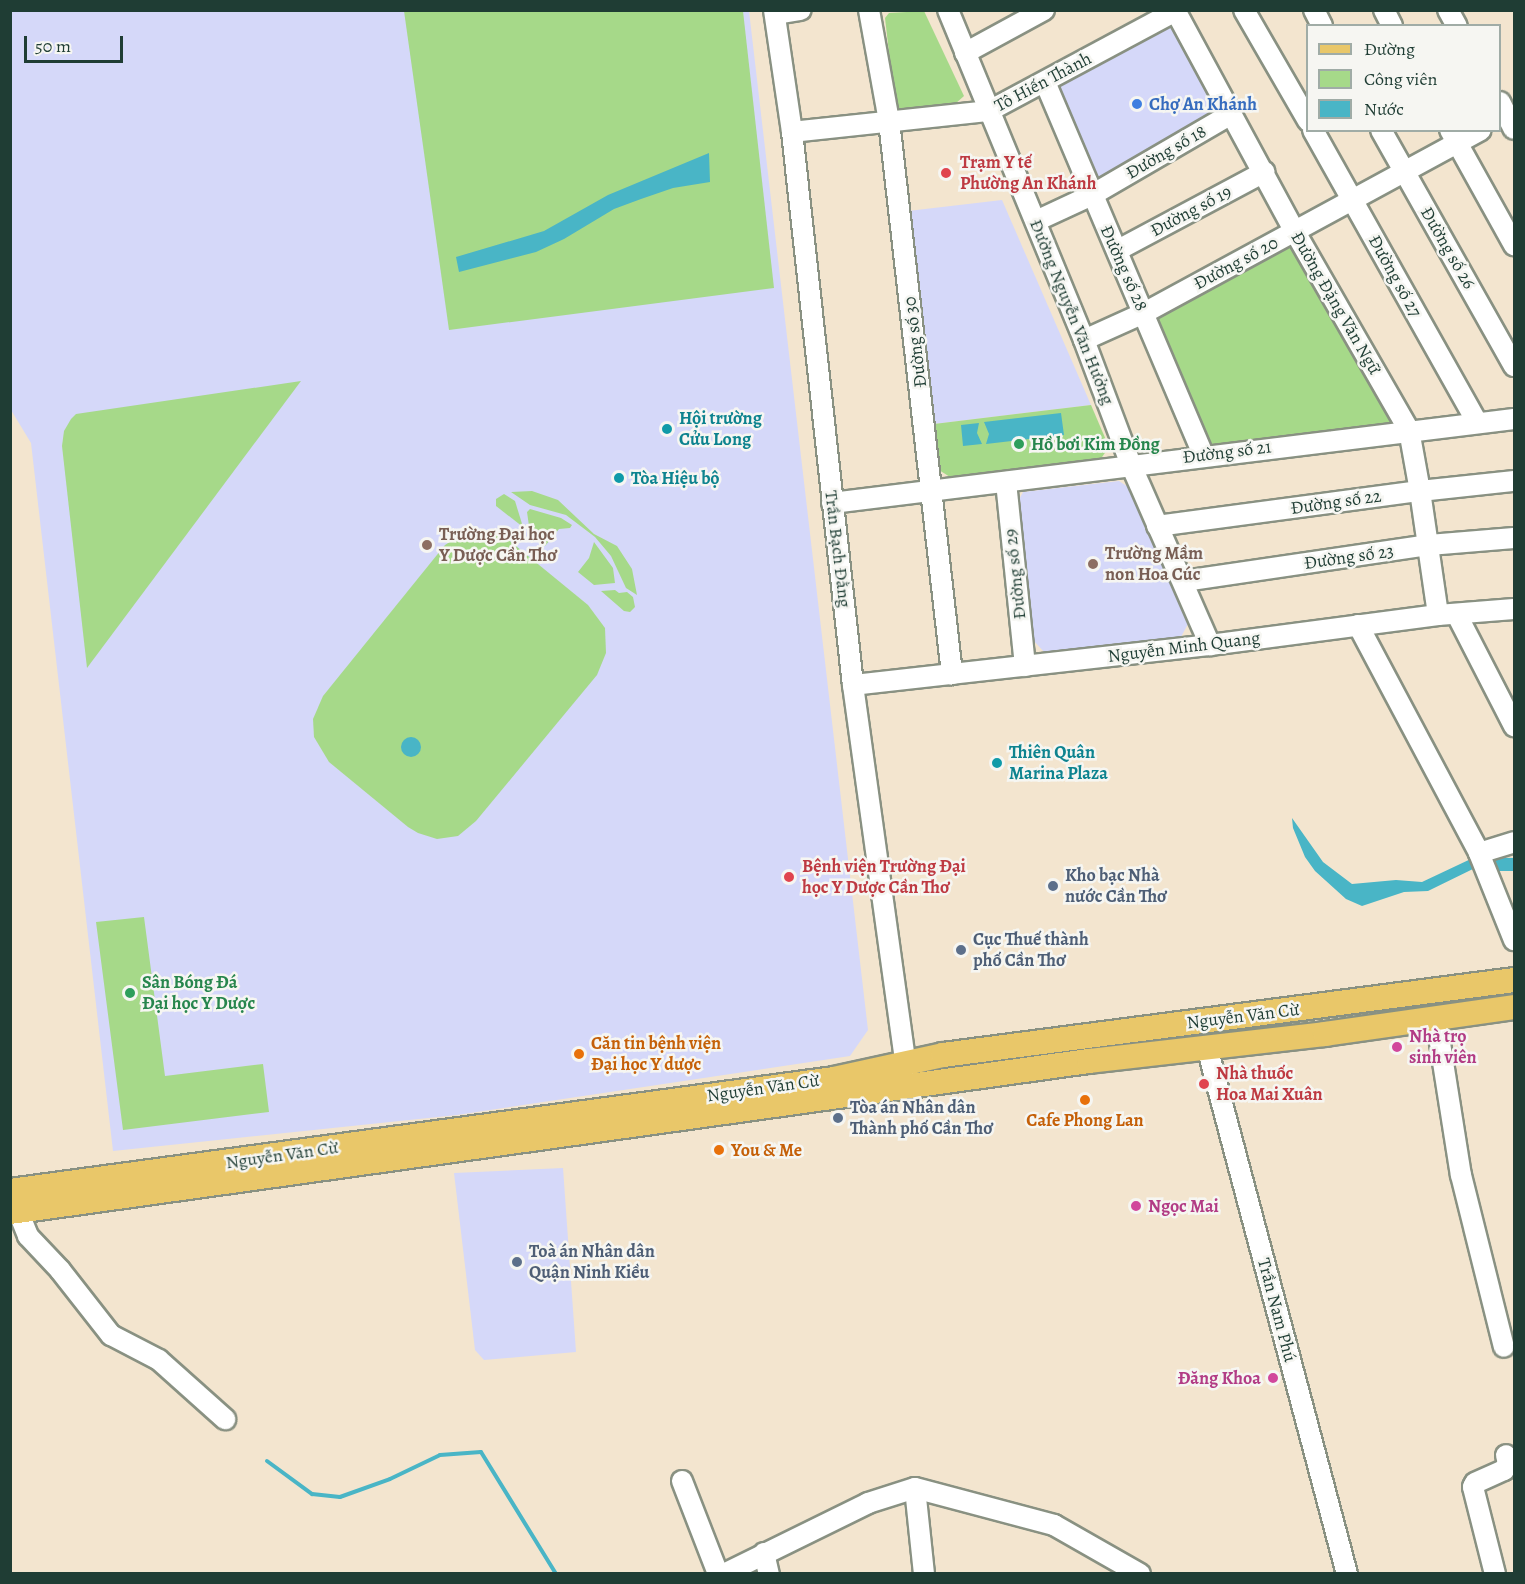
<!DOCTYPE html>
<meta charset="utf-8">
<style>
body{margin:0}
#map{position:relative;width:1525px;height:1584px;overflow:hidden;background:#f3e5cf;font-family:Alegreya,serif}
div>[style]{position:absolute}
.built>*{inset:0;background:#d5d8f9}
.green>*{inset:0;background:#a6d989}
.water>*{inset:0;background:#49b5c6}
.round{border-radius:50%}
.stream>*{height:4px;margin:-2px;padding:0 2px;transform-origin:2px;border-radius:2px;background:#49b5c6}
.roads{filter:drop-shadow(2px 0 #899182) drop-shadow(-2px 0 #899182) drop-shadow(0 2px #899182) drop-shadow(0 -2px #899182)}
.minor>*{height:20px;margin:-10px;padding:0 10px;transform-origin:10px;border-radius:10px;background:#fff}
.major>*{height:24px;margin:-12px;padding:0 12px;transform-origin:12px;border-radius:12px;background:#e9c769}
.dots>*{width:16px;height:16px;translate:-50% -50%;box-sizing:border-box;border:3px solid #f6f6f2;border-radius:50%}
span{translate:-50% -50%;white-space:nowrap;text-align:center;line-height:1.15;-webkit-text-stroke:5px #f6f6f2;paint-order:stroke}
.street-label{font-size:18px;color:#1f3d34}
.shop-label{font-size:18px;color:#366cbe;font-weight:700}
.left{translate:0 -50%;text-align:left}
.health-label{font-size:18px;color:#be3a42;font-weight:700}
.culture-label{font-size:18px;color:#0d838f;font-weight:700}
.leisure-label{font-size:18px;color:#27864d;font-weight:700}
.education-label{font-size:18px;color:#785e54;font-weight:700}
.service-label{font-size:18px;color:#4e5e75;font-weight:700}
.hotel-label{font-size:18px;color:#b23c85;font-weight:700}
.right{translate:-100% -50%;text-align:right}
.food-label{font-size:18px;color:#c56008;font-weight:700}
.frame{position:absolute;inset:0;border:12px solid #1f3d34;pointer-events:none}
.legend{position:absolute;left:1306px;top:24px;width:195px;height:108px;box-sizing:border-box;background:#f6f6f2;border:2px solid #a0aca6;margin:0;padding:8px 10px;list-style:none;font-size:18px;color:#1f3d34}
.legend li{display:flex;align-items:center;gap:12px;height:30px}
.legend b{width:30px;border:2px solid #a0aca6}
.scale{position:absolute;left:24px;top:36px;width:99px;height:27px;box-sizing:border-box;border:3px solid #1f3d34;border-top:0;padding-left:8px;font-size:18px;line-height:21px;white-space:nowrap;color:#1f3d34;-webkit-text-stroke:4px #f6f6f2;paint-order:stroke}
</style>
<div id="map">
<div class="built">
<i style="clip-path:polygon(11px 11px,749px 11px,868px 1030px,850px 1056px,457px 1115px,113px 1151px,31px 443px,11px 410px)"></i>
<i style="clip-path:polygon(1170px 24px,1218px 108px,1217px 113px,1096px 182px,1056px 90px,1058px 85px)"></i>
<i style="clip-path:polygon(1002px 200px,1091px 405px,934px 424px,908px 211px)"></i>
<i style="clip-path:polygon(1119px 481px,1131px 489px,1137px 500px,1189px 622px,1181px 637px,1045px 653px,1033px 640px,1015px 507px,1023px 492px)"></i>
<i style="clip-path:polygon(563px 1168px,576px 1352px,484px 1360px,475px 1350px,454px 1173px)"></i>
</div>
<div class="green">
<i style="clip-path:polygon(404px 11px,743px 11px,774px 288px,449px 330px)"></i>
<i style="clip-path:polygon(924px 11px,964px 96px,955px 104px,901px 111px,895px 104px,885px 18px,889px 13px)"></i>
<i style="clip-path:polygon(1289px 240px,1394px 426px,1211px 452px,1154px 316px)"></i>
<i style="clip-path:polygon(301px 381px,87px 668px,62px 446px,64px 431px,71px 419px,76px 414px)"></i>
<i style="clip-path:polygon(1091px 405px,1109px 447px,1100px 460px,950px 477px,939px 470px,934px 424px)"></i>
<i style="clip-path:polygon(532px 491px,558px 500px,594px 534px,617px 546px,632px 569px,637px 595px,626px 588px,611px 556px,595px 537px,566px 515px,530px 505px,511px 492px)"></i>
<i style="clip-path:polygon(504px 494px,515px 501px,523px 527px,496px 506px,496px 499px)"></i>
<i style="clip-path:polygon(530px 509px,561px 518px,572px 525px,570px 528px,559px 529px,545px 546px,530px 533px,527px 512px)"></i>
<i style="clip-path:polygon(482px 530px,505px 537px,588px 605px,605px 628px,606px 653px,597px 675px,476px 821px,458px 836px,437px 839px,418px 833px,408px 827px,329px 762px,314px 737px,313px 719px,323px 696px,445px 545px,462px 534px)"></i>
<i style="clip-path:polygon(594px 542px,613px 568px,615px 583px,594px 585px,578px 572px,589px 558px)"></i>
<i style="clip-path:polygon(615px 590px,619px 593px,627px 592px,633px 597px,635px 607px,630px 612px,624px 611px,601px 591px)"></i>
<i style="clip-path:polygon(144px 917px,165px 1076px,263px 1064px,269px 1112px,123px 1130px,96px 922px)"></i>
</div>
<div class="water">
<i style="clip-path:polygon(709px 153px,710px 182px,673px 188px,641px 199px,614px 209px,564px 239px,536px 252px,459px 272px,456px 257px,544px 231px,608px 195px)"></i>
<i style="clip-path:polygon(1061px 413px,1064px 435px,986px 444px,989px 434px,984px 422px)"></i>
<i style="clip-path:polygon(979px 423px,977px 433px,982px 444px,963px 446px,961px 425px)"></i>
<i class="round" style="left:401px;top:737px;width:20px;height:20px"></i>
<i style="clip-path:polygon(1292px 818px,1323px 862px,1352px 884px,1396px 880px,1422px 882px,1475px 857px,1514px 858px,1514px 871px,1495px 871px,1477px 867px,1428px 891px,1404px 892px,1362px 906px,1346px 899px,1315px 871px,1305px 857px,1293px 828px)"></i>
</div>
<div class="stream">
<i style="left:267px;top:1461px;width:56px;rotate:36.3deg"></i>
<i style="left:312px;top:1494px;width:28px;rotate:6deg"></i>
<i style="left:340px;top:1497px;width:53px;rotate:-19.8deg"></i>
<i style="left:390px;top:1479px;width:55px;rotate:-25.6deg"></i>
<i style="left:440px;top:1455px;width:41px;rotate:-4.2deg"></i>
<i style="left:481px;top:1452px;width:143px;rotate:58.4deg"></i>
</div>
<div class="roads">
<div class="minor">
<i style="left:774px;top:10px;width:123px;rotate:81.6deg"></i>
<i style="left:792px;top:132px;width:556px;rotate:83.71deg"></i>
<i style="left:853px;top:685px;width:395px;rotate:82.1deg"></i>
<i style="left:869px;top:10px;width:113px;rotate:79.8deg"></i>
<i style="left:889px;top:121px;width:557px;rotate:83.5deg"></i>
<i style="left:948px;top:10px;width:357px;rotate:67.6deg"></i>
<i style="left:1084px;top:340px;width:134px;rotate:69.4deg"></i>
<i style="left:1131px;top:465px;width:197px;rotate:66.3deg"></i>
<i style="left:1175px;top:10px;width:252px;rotate:61.6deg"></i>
<i style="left:1295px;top:232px;width:228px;rotate:60.1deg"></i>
<i style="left:1409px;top:430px;width:62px;rotate:79.8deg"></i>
<i style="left:1420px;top:491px;width:125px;rotate:81.7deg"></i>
<i style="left:1244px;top:10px;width:128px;rotate:60deg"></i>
<i style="left:1314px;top:10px;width:18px;rotate:63deg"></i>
<i style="left:1384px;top:10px;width:18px;rotate:63deg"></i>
<i style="left:1448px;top:10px;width:18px;rotate:61deg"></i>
<i style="left:775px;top:14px;width:26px;rotate:-9deg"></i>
<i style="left:965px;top:53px;width:90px;rotate:-28.6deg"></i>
<i style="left:1045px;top:82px;width:405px;rotate:67deg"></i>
<i style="left:1500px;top:102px;width:30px;rotate:63deg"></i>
<i style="left:1313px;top:130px;width:335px;rotate:60.7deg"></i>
<i style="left:1381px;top:130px;width:271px;rotate:60.6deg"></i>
<i style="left:1450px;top:130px;width:132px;rotate:60.9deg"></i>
<i style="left:792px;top:132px;width:198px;rotate:-6.1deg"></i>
<i style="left:989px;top:111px;width:213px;rotate:-28.2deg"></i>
<i style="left:1036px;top:221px;width:62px;rotate:-24.9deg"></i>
<i style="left:1092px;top:195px;width:161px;rotate:-30.2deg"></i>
<i style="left:1118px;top:250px;width:166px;rotate:-28.1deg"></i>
<i style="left:1084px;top:340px;width:66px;rotate:-24.2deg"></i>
<i style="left:1144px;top:313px;width:383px;rotate:-28.5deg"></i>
<i style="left:1006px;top:482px;width:185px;rotate:84.1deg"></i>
<i style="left:832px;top:503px;width:687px;rotate:-7.02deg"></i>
<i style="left:1157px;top:526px;width:265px;rotate:-7.6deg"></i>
<i style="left:1420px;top:491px;width:95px;rotate:-6.1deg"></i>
<i style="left:1184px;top:581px;width:248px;rotate:-8.4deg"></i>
<i style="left:1429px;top:545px;width:85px;rotate:-4.7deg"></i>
<i style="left:1457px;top:615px;width:125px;rotate:62.8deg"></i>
<i style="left:1358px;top:625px;width:258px;rotate:62deg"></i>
<i style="left:1479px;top:853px;width:94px;rotate:68.1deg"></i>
<i style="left:853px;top:685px;width:359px;rotate:-6.4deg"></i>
<i style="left:1210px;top:645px;width:230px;rotate:-7.5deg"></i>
<i style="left:1438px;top:615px;width:76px;rotate:-4.5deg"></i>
<i style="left:1479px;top:853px;width:37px;rotate:-17deg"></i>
<i style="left:1436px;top:1018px;width:159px;rotate:81deg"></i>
<i style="left:1461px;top:1175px;width:177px;rotate:76deg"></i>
<i style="left:1207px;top:1047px;width:545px;rotate:75.12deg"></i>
<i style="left:18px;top:1211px;width:27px;rotate:68deg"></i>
<i style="left:28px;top:1236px;width:47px;rotate:46.7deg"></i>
<i style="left:60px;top:1270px;width:83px;rotate:51.9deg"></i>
<i style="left:111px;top:1335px;width:54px;rotate:27.5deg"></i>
<i style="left:159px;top:1360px;width:89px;rotate:41.8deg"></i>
<i style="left:682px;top:1481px;width:100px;rotate:68.8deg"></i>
<i style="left:764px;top:1553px;width:22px;rotate:77deg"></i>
<i style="left:724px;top:1574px;width:161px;rotate:-26.2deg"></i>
<i style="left:868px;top:1503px;width:49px;rotate:-17.7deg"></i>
<i style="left:924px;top:1574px;width:86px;rotate:-96deg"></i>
<i style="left:915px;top:1488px;width:144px;rotate:14.9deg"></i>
<i style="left:1054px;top:1525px;width:99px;rotate:29.7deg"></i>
<i style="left:1495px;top:1574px;width:90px;rotate:-104.2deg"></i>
<i style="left:1473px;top:1487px;width:4px;rotate:-63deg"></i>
<i style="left:1475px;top:1483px;width:32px;rotate:-24deg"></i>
<i style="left:1504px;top:1470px;width:8px;rotate:-60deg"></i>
<i style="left:1508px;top:1463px;width:8px;rotate:-104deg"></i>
</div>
<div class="major">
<i style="left:10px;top:1191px;width:832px;rotate:-7.74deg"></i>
<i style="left:834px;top:1079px;width:112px;rotate:-12.4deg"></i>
<i style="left:943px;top:1055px;width:576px;rotate:-7.48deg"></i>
<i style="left:10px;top:1212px;width:1090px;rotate:-7.97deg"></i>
<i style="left:1089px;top:1061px;width:238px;rotate:-6.5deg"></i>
<i style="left:1325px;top:1034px;width:191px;rotate:-8.1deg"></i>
</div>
</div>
<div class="dots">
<i style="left:1137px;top:104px;background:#3f7fe0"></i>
<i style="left:946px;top:173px;background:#e0444e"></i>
<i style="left:667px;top:429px;background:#0f9aa8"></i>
<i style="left:1019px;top:444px;background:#2e9e5b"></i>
<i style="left:619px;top:478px;background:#0f9aa8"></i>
<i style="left:427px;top:545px;background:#8d6e63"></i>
<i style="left:1093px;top:564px;background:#8d6e63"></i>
<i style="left:997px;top:763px;background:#0f9aa8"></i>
<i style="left:789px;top:877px;background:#e0444e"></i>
<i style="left:1053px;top:886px;background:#5c6f8a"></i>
<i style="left:961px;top:950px;background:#5c6f8a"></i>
<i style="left:130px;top:993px;background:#2e9e5b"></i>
<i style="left:1397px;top:1047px;background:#d1479c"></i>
<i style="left:579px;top:1054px;background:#e8710a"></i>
<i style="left:1204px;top:1084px;background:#e0444e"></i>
<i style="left:1085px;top:1100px;background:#e8710a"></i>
<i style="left:838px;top:1118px;background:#5c6f8a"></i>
<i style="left:719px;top:1150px;background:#e8710a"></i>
<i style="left:1136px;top:1206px;background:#d1479c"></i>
<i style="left:517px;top:1262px;background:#5c6f8a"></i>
<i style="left:1273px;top:1378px;background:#d1479c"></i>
</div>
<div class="street-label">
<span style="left:1043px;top:82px;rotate:-28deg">Tô Hiến Thành</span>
<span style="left:1166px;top:152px;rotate:-30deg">Đường số 18</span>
<span style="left:1191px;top:211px;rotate:-28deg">Đường số 19</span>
<span style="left:1448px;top:248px;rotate:60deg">Đường số 26</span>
<span style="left:1236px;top:263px;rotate:-28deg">Đường số 20</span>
<span style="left:1124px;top:268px;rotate:66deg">Đường số 28</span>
<span style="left:1395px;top:276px;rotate:61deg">Đường số 27</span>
<span style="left:1336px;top:303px;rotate:60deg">Đường Đặng Văn Ngữ</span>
<span style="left:1072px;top:312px;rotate:68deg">Đường Nguyễn Văn Hưởng</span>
<span style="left:915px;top:342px;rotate:-97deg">Đường số 30</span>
<span style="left:1227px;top:452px;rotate:-7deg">Đường số 21</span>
<span style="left:1336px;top:502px;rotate:-8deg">Đường số 22</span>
<span style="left:838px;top:549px;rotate:83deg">Trần Bạch Đằng</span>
<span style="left:1349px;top:557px;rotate:-8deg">Đường số 23</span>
<span style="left:1015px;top:574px;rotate:-96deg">Đường số 29</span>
<span style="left:1184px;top:647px;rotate:-7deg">Nguyễn Minh Quang</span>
<span style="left:1243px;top:1016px;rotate:-7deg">Nguyễn Văn Cừ</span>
<span style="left:763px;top:1088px;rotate:-8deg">Nguyễn Văn Cừ</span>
<span style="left:282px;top:1155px;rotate:-8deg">Nguyễn Văn Cừ</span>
<span style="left:1277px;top:1310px;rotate:75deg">Trần Nam Phú</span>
</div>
<div class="shop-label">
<span class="left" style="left:1149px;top:104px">Chợ An Khánh</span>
</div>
<div class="health-label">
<span class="left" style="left:960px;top:173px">Trạm Y tế<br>Phường An Khánh</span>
<span class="left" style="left:802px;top:877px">Bệnh viện Trường Đại<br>học Y Dược Cần Thơ</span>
<span class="left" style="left:1216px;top:1084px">Nhà thuốc<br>Hoa Mai Xuân</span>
</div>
<div class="culture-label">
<span class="left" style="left:679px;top:429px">Hội trường<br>Cửu Long</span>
<span class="left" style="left:631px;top:478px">Tòa Hiệu bộ</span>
<span class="left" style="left:1009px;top:763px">Thiên Quân<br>Marina Plaza</span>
</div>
<div class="leisure-label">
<span class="left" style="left:1031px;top:444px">Hồ bơi Kim Đồng</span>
<span class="left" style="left:142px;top:993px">Sân Bóng Đá<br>Đại học Y Dược</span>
</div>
<div class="education-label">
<span class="left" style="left:439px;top:545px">Trường Đại học<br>Y Dược Cần Thơ</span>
<span class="left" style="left:1105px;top:564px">Trường Mầm<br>non Hoa Cúc</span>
</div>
<div class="service-label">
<span class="left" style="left:1065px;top:886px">Kho bạc Nhà<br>nước Cần Thơ</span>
<span class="left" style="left:973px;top:950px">Cục Thuế thành<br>phố Cần Thơ</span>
<span class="left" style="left:850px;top:1118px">Tòa án Nhân dân<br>Thành phố Cần Thơ</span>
<span class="left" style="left:529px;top:1262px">Toà án Nhân dân<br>Quận Ninh Kiều</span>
</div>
<div class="hotel-label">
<span class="left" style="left:1409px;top:1047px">Nhà trọ<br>sinh viên</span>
<span class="left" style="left:1148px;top:1206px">Ngọc Mai</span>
<span class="right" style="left:1261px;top:1378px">Đăng Khoa</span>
</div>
<div class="food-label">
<span class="left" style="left:591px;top:1054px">Căn tin bệnh viện<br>Đại học Y dược</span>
<span style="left:1085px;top:1120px">Cafe Phong Lan</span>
<span class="left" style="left:731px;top:1150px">You &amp; Me</span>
</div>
<div class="frame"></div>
<ul class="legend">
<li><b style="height:8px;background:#e9c769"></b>Đường</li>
<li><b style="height:16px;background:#a6d989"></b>Công viên</li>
<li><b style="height:16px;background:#49b5c6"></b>Nước</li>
</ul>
<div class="scale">50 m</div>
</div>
